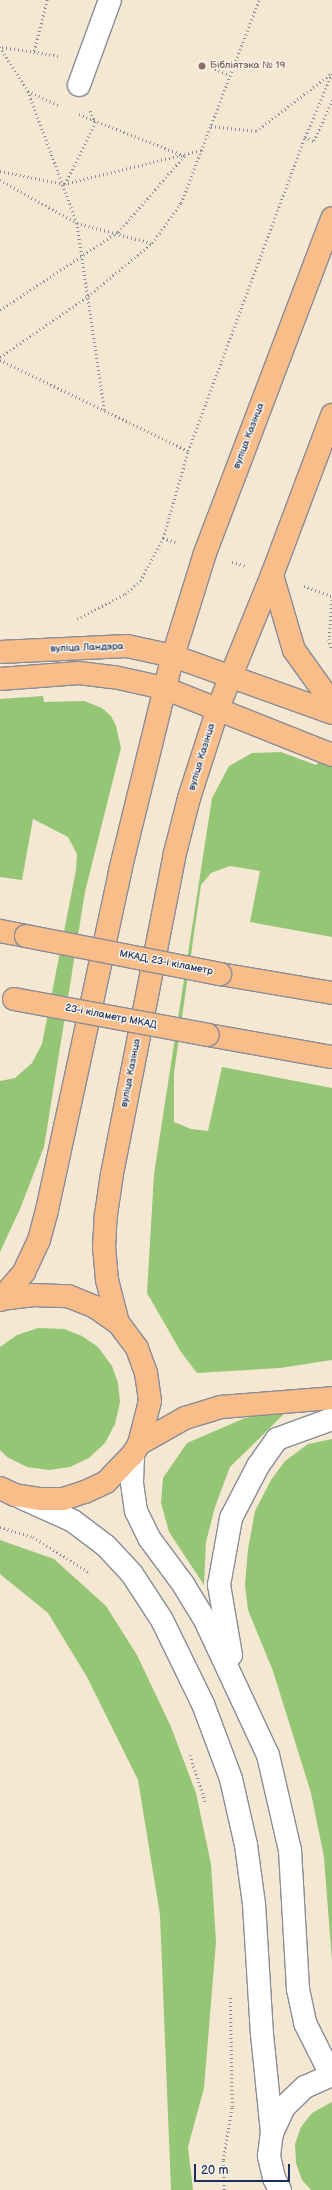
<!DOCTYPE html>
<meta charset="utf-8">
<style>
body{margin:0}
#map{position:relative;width:332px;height:2190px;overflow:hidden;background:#f5e8d3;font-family:"Balsamiq Sans",sans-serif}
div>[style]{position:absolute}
.green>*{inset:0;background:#95c676}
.path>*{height:2.5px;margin-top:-1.25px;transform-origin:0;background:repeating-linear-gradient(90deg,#888c98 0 1px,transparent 0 4px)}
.roads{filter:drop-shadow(1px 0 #888c98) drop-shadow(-1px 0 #888c98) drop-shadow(0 1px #888c98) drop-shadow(0 -1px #888c98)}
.minor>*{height:22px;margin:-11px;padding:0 11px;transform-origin:11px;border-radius:11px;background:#fff}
.major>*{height:22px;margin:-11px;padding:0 11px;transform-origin:11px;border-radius:11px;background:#f8bd89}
.highway>*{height:22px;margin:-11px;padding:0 11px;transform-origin:11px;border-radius:11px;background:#f8bd89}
.bridges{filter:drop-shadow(1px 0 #888c98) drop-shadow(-1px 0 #888c98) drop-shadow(0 1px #888c98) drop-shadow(0 -1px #888c98)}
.highway-bridge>*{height:22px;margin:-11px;padding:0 11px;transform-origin:11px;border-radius:11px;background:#f8bd89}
.dots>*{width:11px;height:11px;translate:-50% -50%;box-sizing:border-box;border:2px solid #f7f3e8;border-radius:50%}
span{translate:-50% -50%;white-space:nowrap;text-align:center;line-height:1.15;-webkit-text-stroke:3px #f7f3e8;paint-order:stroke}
.education-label{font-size:10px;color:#785e54}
.left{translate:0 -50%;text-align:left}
.street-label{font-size:10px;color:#1b2f5e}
.scale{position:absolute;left:194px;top:2164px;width:96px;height:18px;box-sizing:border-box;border:2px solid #1b2f5e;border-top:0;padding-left:5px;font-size:12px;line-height:14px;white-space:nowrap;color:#1b2f5e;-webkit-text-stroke:3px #f7f3e8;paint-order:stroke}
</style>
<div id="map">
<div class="green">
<i style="clip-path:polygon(43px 696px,44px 702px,84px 701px,102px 708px,111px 716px,116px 726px,121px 748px,85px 892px,44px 1147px,20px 1209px,0 1252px,0 1081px,15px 1078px,32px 1063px,42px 1044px,76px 870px,77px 854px,68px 837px,33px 819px,22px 880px,0 877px,0 699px)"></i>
<i style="clip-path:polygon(281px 752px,316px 765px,323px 758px,332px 762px,332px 937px,250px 922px,260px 871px,230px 866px,211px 873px,201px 885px,174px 1073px,174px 1122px,191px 1129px,208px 1131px,222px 1067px,332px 1088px,332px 1360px,280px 1368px,197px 1373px,181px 1352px,147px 1293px,154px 1174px,212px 798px,229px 766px,252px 753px)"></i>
<i style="clip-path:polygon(38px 1328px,64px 1329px,82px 1336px,98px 1347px,112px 1366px,118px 1383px,120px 1402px,115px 1424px,105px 1443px,89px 1458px,70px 1467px,49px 1470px,27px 1467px,7px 1457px,0 1450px,0 1347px,17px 1335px)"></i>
<i style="clip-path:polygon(288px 1410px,230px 1467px,215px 1507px,206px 1542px,204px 1585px,169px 1532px,161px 1503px,163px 1478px,187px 1443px,245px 1418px)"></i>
<i style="clip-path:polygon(332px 1439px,332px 1962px,324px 1857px,311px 1793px,273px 1671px,248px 1610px,245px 1585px,248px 1549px,255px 1511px,271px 1480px,285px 1461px,308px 1444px)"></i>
<i style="clip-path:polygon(0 1540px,54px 1559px,106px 1606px,137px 1655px,171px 1727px,196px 1793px,211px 1864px,216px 1942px,204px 2088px,188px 2147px,193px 2190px,171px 2190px,160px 1915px,138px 1780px,87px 1677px,48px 1613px,0 1574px)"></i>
<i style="clip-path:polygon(332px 2102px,332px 2190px,311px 2190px,302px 2180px,296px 2163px,295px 2144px,301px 2127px,312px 2113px)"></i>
</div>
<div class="path">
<i style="left:0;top:47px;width:52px;rotate:57.5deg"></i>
<i style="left:28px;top:91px;width:141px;rotate:69.6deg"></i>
<i style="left:77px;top:223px;width:191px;rotate:81.6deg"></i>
<i style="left:2px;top:47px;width:59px;rotate:8.8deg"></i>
<i style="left:34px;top:51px;width:53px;rotate:-75.7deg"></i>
<i style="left:215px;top:69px;width:15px;rotate:23deg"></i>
<i style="left:28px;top:91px;width:35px;rotate:25deg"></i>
<i style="left:211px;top:126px;width:45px;rotate:6.3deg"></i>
<i style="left:256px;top:131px;width:96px;rotate:-37.3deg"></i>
<i style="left:305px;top:137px;width:10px;rotate:24deg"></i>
<i style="left:314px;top:141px;width:45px;rotate:-66.3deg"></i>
<i style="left:0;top:171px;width:65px;rotate:11.5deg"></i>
<i style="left:64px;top:184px;width:141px;rotate:-13.9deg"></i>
<i style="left:0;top:180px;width:88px;rotate:29.2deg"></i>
<i style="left:77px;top:223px;width:77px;rotate:15.1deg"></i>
<i style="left:65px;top:184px;width:68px;rotate:-63.8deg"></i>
<i style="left:95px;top:123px;width:13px;rotate:-113deg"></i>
<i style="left:0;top:310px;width:141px;rotate:-33.5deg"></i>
<i style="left:118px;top:232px;width:101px;rotate:-49deg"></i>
<i style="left:184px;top:156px;width:115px;rotate:-158.6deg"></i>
<i style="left:0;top:357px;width:107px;rotate:-34.7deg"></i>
<i style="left:88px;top:296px;width:83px;rotate:-39.6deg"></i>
<i style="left:152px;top:243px;width:49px;rotate:-54.1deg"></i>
<i style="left:181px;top:203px;width:217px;rotate:-69deg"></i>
<i style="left:0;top:360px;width:209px;rotate:25.8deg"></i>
<i style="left:163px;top:538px;width:16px;rotate:18deg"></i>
<i style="left:232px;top:562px;width:15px;rotate:16deg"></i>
<i style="left:304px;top:586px;width:30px;rotate:20deg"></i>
<i style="left:332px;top:600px;width:39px;rotate:94deg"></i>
<i style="left:329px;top:639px;width:12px;rotate:76deg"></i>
<i style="left:77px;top:619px;width:54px;rotate:-27.5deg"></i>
<i style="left:125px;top:594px;width:20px;rotate:-41deg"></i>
<i style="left:140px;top:581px;width:49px;rotate:-61.9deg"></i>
<i style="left:163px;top:538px;width:91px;rotate:-74deg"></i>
<i style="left:188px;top:451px;width:335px;rotate:-69.6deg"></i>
<i style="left:305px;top:137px;width:69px;rotate:-67.1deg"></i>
<i style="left:0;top:1527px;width:34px;rotate:17deg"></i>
<i style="left:33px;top:1537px;width:66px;rotate:32deg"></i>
<i style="left:190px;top:1755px;width:51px;rotate:71.6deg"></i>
<i style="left:224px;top:2190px;width:30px;rotate:-92deg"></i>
<i style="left:223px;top:2160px;width:54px;rotate:-80.4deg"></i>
<i style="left:232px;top:2107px;width:112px;rotate:-91deg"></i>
</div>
<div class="roads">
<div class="minor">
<i style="left:79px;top:85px;width:90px;rotate:-70deg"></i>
<i style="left:133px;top:1454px;width:29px;rotate:92deg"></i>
<i style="left:132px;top:1483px;width:28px;rotate:82deg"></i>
<i style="left:136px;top:1511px;width:30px;rotate:64deg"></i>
<i style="left:149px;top:1538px;width:57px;rotate:53.5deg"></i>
<i style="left:183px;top:1584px;width:42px;rotate:58.6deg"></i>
<i style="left:205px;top:1620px;width:149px;rotate:65deg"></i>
<i style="left:268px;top:1755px;width:98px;rotate:77deg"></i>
<i style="left:290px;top:1850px;width:139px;rotate:86.7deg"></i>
<i style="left:298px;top:1989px;width:35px;rotate:78deg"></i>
<i style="left:305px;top:2023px;width:58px;rotate:63.4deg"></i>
<i style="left:22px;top:1498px;width:56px;rotate:24.3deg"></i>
<i style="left:73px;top:1521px;width:41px;rotate:37.1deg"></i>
<i style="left:106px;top:1546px;width:38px;rotate:47deg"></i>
<i style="left:132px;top:1574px;width:55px;rotate:56.9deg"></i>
<i style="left:162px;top:1620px;width:93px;rotate:64deg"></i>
<i style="left:203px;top:1704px;width:80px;rotate:69.5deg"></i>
<i style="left:231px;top:1779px;width:68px;rotate:77.2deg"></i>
<i style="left:246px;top:1845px;width:60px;rotate:82.3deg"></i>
<i style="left:254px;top:1904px;width:130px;rotate:86.5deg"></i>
<i style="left:262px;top:2034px;width:100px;rotate:84.2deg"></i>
<i style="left:231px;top:1655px;width:71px;rotate:-99.7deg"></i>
<i style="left:219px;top:1585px;width:68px;rotate:-79.8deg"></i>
<i style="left:231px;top:1518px;width:59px;rotate:-62.6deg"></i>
<i style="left:258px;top:1466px;width:33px;rotate:-55deg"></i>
<i style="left:277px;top:1439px;width:59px;rotate:-20deg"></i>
<i style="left:280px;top:2190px;width:13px;rotate:-117deg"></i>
<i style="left:274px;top:2178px;width:23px;rotate:-103deg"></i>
<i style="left:269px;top:2156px;width:23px;rotate:-83deg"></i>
<i style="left:272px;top:2133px;width:29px;rotate:-65deg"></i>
<i style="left:284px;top:2107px;width:29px;rotate:-44deg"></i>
<i style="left:305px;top:2087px;width:30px;rotate:-24deg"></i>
</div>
<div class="major">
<i style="left:272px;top:575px;width:78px;rotate:73.7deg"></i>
<i style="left:294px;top:650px;width:65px;rotate:54.4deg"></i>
<i style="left:0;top:652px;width:127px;rotate:-2.7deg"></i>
<i style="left:127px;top:646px;width:47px;rotate:12.3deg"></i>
<i style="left:173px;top:656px;width:169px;rotate:19.7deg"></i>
<i style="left:0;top:679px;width:79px;rotate:-4.3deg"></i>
<i style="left:79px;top:673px;width:35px;rotate:7deg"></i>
<i style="left:114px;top:677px;width:51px;rotate:12.4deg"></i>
<i style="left:164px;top:688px;width:181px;rotate:21.7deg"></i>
<i style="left:1px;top:1299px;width:31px;rotate:-7deg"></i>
<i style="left:32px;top:1295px;width:36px;rotate:2deg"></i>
<i style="left:68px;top:1296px;width:29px;rotate:22deg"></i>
<i style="left:95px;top:1307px;width:28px;rotate:35deg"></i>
<i style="left:0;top:1300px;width:37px;rotate:-49deg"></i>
<i style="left:24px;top:1272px;width:35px;rotate:-65deg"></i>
<i style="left:39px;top:1240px;width:31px;rotate:-75deg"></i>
<i style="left:47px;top:1210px;width:347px;rotate:-77.8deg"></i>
<i style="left:120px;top:871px;width:221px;rotate:-76.2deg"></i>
<i style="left:173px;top:656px;width:108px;rotate:-72.7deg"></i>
<i style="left:205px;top:553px;width:358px;rotate:-69.2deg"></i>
<i style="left:0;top:1488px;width:17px;rotate:25deg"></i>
<i style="left:15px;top:1495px;width:26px;rotate:9deg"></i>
<i style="left:41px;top:1499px;width:22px"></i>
<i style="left:63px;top:1499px;width:23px;rotate:-18deg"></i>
<i style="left:85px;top:1492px;width:23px;rotate:-25deg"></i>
<i style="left:106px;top:1482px;width:39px;rotate:-46deg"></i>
<i style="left:133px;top:1454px;width:12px;rotate:-59deg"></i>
<i style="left:139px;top:1444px;width:44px;rotate:-75.7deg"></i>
<i style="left:150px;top:1401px;width:28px;rotate:-98deg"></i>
<i style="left:146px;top:1373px;width:27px;rotate:-110deg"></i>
<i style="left:137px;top:1348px;width:31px;rotate:-127deg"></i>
<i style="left:118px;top:1323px;width:44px;rotate:-104.3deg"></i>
<i style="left:107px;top:1280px;width:32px;rotate:-95deg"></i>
<i style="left:104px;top:1248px;width:33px;rotate:-87deg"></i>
<i style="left:106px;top:1215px;width:41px;rotate:-81.7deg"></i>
<i style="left:112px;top:1174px;width:323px;rotate:-78.9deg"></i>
<i style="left:174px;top:857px;width:61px;rotate:-75.7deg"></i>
<i style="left:189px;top:798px;width:95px;rotate:-72.1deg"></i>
<i style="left:218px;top:708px;width:144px;rotate:-67.9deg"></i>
<i style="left:272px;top:575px;width:171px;rotate:-69.4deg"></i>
</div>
<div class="highway">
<i style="left:0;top:931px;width:26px;rotate:11deg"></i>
<i style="left:220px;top:974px;width:114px;rotate:9.6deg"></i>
<i style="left:208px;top:1035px;width:126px;rotate:10.1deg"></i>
<i style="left:139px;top:1444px;width:53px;rotate:-29.5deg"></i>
<i style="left:185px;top:1418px;width:38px;rotate:-17deg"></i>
<i style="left:221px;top:1407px;width:111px;rotate:-4.6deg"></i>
</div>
</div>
<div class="bridges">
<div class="highway-bridge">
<i style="left:26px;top:936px;width:198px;rotate:11.1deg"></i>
<i style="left:14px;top:999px;width:197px;rotate:10.5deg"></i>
</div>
</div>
<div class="dots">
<i style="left:202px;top:66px;background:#8d6e63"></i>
</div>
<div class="education-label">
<span class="left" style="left:210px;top:66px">Бібліятэка № 19</span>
</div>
<div class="street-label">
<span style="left:249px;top:436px;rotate:-69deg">вуліца Казінца</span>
<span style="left:87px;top:648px;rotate:-2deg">вуліца Ландэра</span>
<span style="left:202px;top:757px;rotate:-73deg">вуліца Казінца</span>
<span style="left:166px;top:963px;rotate:11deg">МКАД, 23-і кіламетр</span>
<span style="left:111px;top:1017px;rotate:11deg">23-і кіламетр МКАД</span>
<span style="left:131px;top:1073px;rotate:-79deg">вуліца Казінца</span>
</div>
<div class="scale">20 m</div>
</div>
